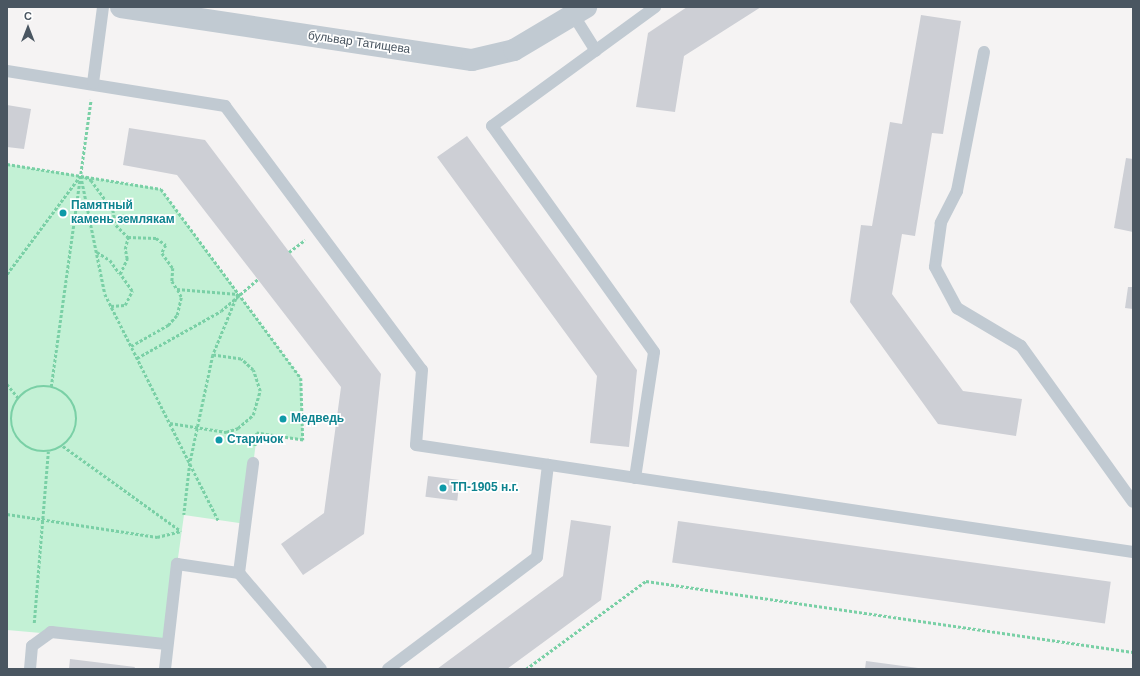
<!DOCTYPE html>
<meta charset="utf-8">
<style>
body{margin:0}
#map{position:relative;width:1140px;height:676px;overflow:hidden;background:#f5f3f3;font-family:Arial,sans-serif}
div>[style]{position:absolute}
.green>*{inset:0;background:#c3f1d5}
.building>*{inset:0;background:#cdcfd5;transform-origin:0 0}
.path>*{height:2.5px;margin-top:-1.25px;transform-origin:0;background:repeating-linear-gradient(90deg,#7ad0a6 0 3px,transparent 0 5px)}
.path>.ring{margin:-1.25px;padding:0;box-sizing:content-box;background:none;border:2.5px solid #7ad0a6;border-radius:50%}
.service>*{height:12px;margin:-6px;padding:0 6px;transform-origin:6px;border-radius:6px;background:#c1cad2}
.minor>*{height:22px;margin:-11px;padding:0 11px;transform-origin:11px;border-radius:11px;background:#c1cad2}
.dots>*{width:11px;height:11px;translate:-50% -50%;box-sizing:border-box;border:2px solid #fff;border-radius:50%}
span{translate:-50% -50%;white-space:nowrap;text-align:center;line-height:1.15;-webkit-text-stroke:3.5px #fff;paint-order:stroke}
.street-label{font-size:12px;color:#4a5661}
.culture-label{font-size:12px;color:#0d838f;font-weight:700}
.left{translate:0 -50%;text-align:left}
.frame{position:absolute;inset:0;border:8px solid #4a5661;pointer-events:none}
.north{position:absolute;left:8px;top:8px;width:40px;height:40px;-webkit-text-stroke:3px #fff;paint-order:stroke;rotate:0deg;font-size:11px;font-weight:700;line-height:16px;text-align:center;color:#4a5661}
.north::after{content:'';display:block;margin:auto;width:14px;height:18px;background:#4a5661;clip-path:polygon(50% 0,100% 100%,50% 72%,0 100%)}
</style>
<div id="map">
<div class="green">
<i style="clip-path:polygon(7px 164px,161px 189px,301px 378px,303px 440px,257px 433px,246px 524px,184px 515px,166px 644px,7px 630px)"></i>
</div>
<div class="building">
<i style="clip-path:polygon(687px 7px,761px 7px,684px 56px,675px 112px,636px 107px,648px 33px)"></i>
<i style="clip-path:polygon(921px 15px,961px 21px,943px 134px,932px 133px,915px 236px,902px 234px,892px 294px,963px 391px,1022px 399px,1016px 436px,938px 424px,850px 302px,861px 225px,872px 226px,890px 122px,902px 124px)"></i>
<i style="clip-path:polygon(7px 105px,31px 109px,24px 149px,7px 147px)"></i>
<i style="clip-path:polygon(129px 128px,205px 140px,381px 374px,364px 534px,303px 575px,281px 544px,324px 513px,341px 387px,177px 175px,123px 165px)"></i>
<i style="clip-path:polygon(467px 136px,637px 370px,629px 447px,590px 443px,597px 376px,437px 157px)"></i>
<i style="clip-path:polygon(1126px 158px,1133px 159px,1133px 232px,1114px 228px)"></i>
<i style="clip-path:polygon(1128px 287px,1133px 287px,1133px 309px,1125px 308px)"></i>
<i style="left:428px;top:476px;width:32px;height:21px;rotate:7deg"></i>
<i style="clip-path:polygon(571px 520px,611px 526px,601px 600px,507px 669px,437px 669px,563px 576px)"></i>
<i style="left:678px;top:521px;width:437px;height:42px;rotate:8deg"></i>
<i style="clip-path:polygon(70px 659px,135px 667px,134px 669px,69px 669px)"></i>
<i style="clip-path:polygon(866px 661px,918px 668px,918px 669px,865px 669px)"></i>
</div>
<div class="path">
<i style="left:7px;top:164px;width:156px;rotate:9.2deg"></i>
<i style="left:161px;top:189px;width:235px;rotate:53.5deg"></i>
<i style="left:301px;top:378px;width:62px;rotate:88.2deg"></i>
<i style="left:303px;top:440px;width:47px;rotate:-171.3deg"></i>
<i style="left:257px;top:433px;width:14px;rotate:98deg"></i>
<i style="left:81px;top:176px;width:120px;rotate:78.5deg"></i>
<i style="left:105px;top:294px;width:253px;rotate:63.4deg"></i>
<i style="left:85px;top:177px;width:7px;rotate:27deg"></i>
<i style="left:91px;top:180px;width:37px;rotate:54deg"></i>
<i style="left:113px;top:210px;width:15px;rotate:79deg"></i>
<i style="left:116px;top:225px;width:17px;rotate:45deg"></i>
<i style="left:128px;top:237px;width:28px;rotate:2deg"></i>
<i style="left:156px;top:238px;width:12px;rotate:35deg"></i>
<i style="left:166px;top:245px;width:9px;rotate:117deg"></i>
<i style="left:162px;top:253px;width:19px;rotate:54deg"></i>
<i style="left:173px;top:268px;width:13px;rotate:94deg"></i>
<i style="left:172px;top:281px;width:9px;rotate:58deg"></i>
<i style="left:177px;top:289px;width:61px;rotate:4.7deg"></i>
<i style="left:238px;top:294px;width:66px;rotate:112.3deg"></i>
<i style="left:213px;top:355px;width:110px;rotate:102deg"></i>
<i style="left:190px;top:463px;width:52px;rotate:96.6deg"></i>
<i style="left:97px;top:252px;width:15px;rotate:32deg"></i>
<i style="left:110px;top:260px;width:16px;rotate:55deg"></i>
<i style="left:289px;top:252px;width:20px;rotate:-37deg"></i>
<i style="left:7px;top:274px;width:122px;rotate:-53.3deg"></i>
<i style="left:111px;top:306px;width:14px;rotate:-4deg"></i>
<i style="left:125px;top:305px;width:16px;rotate:-63deg"></i>
<i style="left:132px;top:291px;width:21px;rotate:-125deg"></i>
<i style="left:120px;top:274px;width:17px;rotate:-65deg"></i>
<i style="left:127px;top:259px;width:10px;rotate:-101deg"></i>
<i style="left:125px;top:249px;width:12px;rotate:-76deg"></i>
<i style="left:131px;top:346px;width:43px;rotate:-29.6deg"></i>
<i style="left:168px;top:325px;width:13px;rotate:-48deg"></i>
<i style="left:177px;top:315px;width:18px;rotate:-77deg"></i>
<i style="left:181px;top:297px;width:9px;rotate:-117deg"></i>
<i style="left:137px;top:358px;width:96px;rotate:-29.2deg"></i>
<i style="left:221px;top:311px;width:49px;rotate:-40.9deg"></i>
<i style="left:7px;top:384px;width:19px;rotate:51deg"></i>
<i class="ring" style="left:11px;top:386px;width:63.5px;height:63.5px"></i>
<i style="left:51px;top:387px;width:290px;rotate:-82.1deg"></i>
<i style="left:170px;top:423px;width:57px;rotate:9.1deg"></i>
<i style="left:226px;top:432px;width:13px;rotate:-18deg"></i>
<i style="left:238px;top:428px;width:20px;rotate:-41deg"></i>
<i style="left:253px;top:415px;width:25px;rotate:-74deg"></i>
<i style="left:260px;top:391px;width:22px;rotate:-108deg"></i>
<i style="left:253px;top:370px;width:16px;rotate:-137deg"></i>
<i style="left:241px;top:359px;width:28px;rotate:-172deg"></i>
<i style="left:63px;top:446px;width:145px;rotate:35.8deg"></i>
<i style="left:7px;top:514px;width:152px;rotate:8.7deg"></i>
<i style="left:157px;top:537px;width:25px;rotate:-14deg"></i>
<i style="left:34px;top:623px;width:172px;rotate:-85.3deg"></i>
<i style="left:526px;top:669px;width:149px;rotate:-36.3deg"></i>
<i style="left:646px;top:581px;width:492px;rotate:8.3deg"></i>
</div>
<div class="service">
<i style="left:574px;top:16px;width:41px;rotate:57.8deg"></i>
<i style="left:984px;top:52px;width:142px;rotate:101deg"></i>
<i style="left:957px;top:191px;width:36px;rotate:117deg"></i>
<i style="left:941px;top:223px;width:44px;rotate:97.8deg"></i>
<i style="left:935px;top:267px;width:47px;rotate:61.8deg"></i>
<i style="left:957px;top:308px;width:74px;rotate:30.7deg"></i>
<i style="left:1021px;top:346px;width:192px;rotate:54.3deg"></i>
<i style="left:7px;top:71px;width:221px;rotate:9.1deg"></i>
<i style="left:225px;top:106px;width:329px;rotate:53.3deg"></i>
<i style="left:422px;top:370px;width:75px;rotate:94.6deg"></i>
<i style="left:416px;top:445px;width:725px;rotate:8.49deg"></i>
<i style="left:93px;top:83px;width:77px;rotate:-82.5deg"></i>
<i style="left:635px;top:478px;width:127px;rotate:-81.4deg"></i>
<i style="left:654px;top:352px;width:278px;rotate:-125.6deg"></i>
<i style="left:492px;top:126px;width:202px;rotate:-36.1deg"></i>
<i style="left:239px;top:573px;width:111px;rotate:-82.7deg"></i>
<i style="left:30px;top:669px;width:23px;rotate:-85deg"></i>
<i style="left:32px;top:646px;width:24px;rotate:-36deg"></i>
<i style="left:51px;top:632px;width:116px;rotate:6deg"></i>
<i style="left:165px;top:669px;width:106px;rotate:-83.5deg"></i>
<i style="left:177px;top:564px;width:63px;rotate:8.3deg"></i>
<i style="left:239px;top:573px;width:126px;rotate:49.5deg"></i>
<i style="left:388px;top:669px;width:186px;rotate:-36.9deg"></i>
<i style="left:537px;top:557px;width:93px;rotate:-83.2deg"></i>
</div>
<div class="minor">
<i style="left:121px;top:7px;width:355px;rotate:8.6deg"></i>
<i style="left:472px;top:60px;width:43px;rotate:-13.4deg"></i>
<i style="left:514px;top:50px;width:84px;rotate:-30.8deg"></i>
</div>
<div class="dots">
<i style="left:63px;top:213px;background:#0f9aa8"></i>
<i style="left:283px;top:419px;background:#0f9aa8"></i>
<i style="left:219px;top:440px;background:#0f9aa8"></i>
<i style="left:443px;top:488px;background:#0f9aa8"></i>
</div>
<div class="street-label">
<span style="left:359px;top:43px;rotate:8deg">бульвар Татищева</span>
</div>
<div class="culture-label">
<span class="left" style="left:71px;top:213px">Памятный<br>камень землякам</span>
<span class="left" style="left:291px;top:419px">Медведь</span>
<span class="left" style="left:227px;top:440px">Старичок</span>
<span class="left" style="left:451px;top:488px">ТП-1905 н.г.</span>
</div>
<div class="frame"></div>
<div class="north">С</div>
</div>
